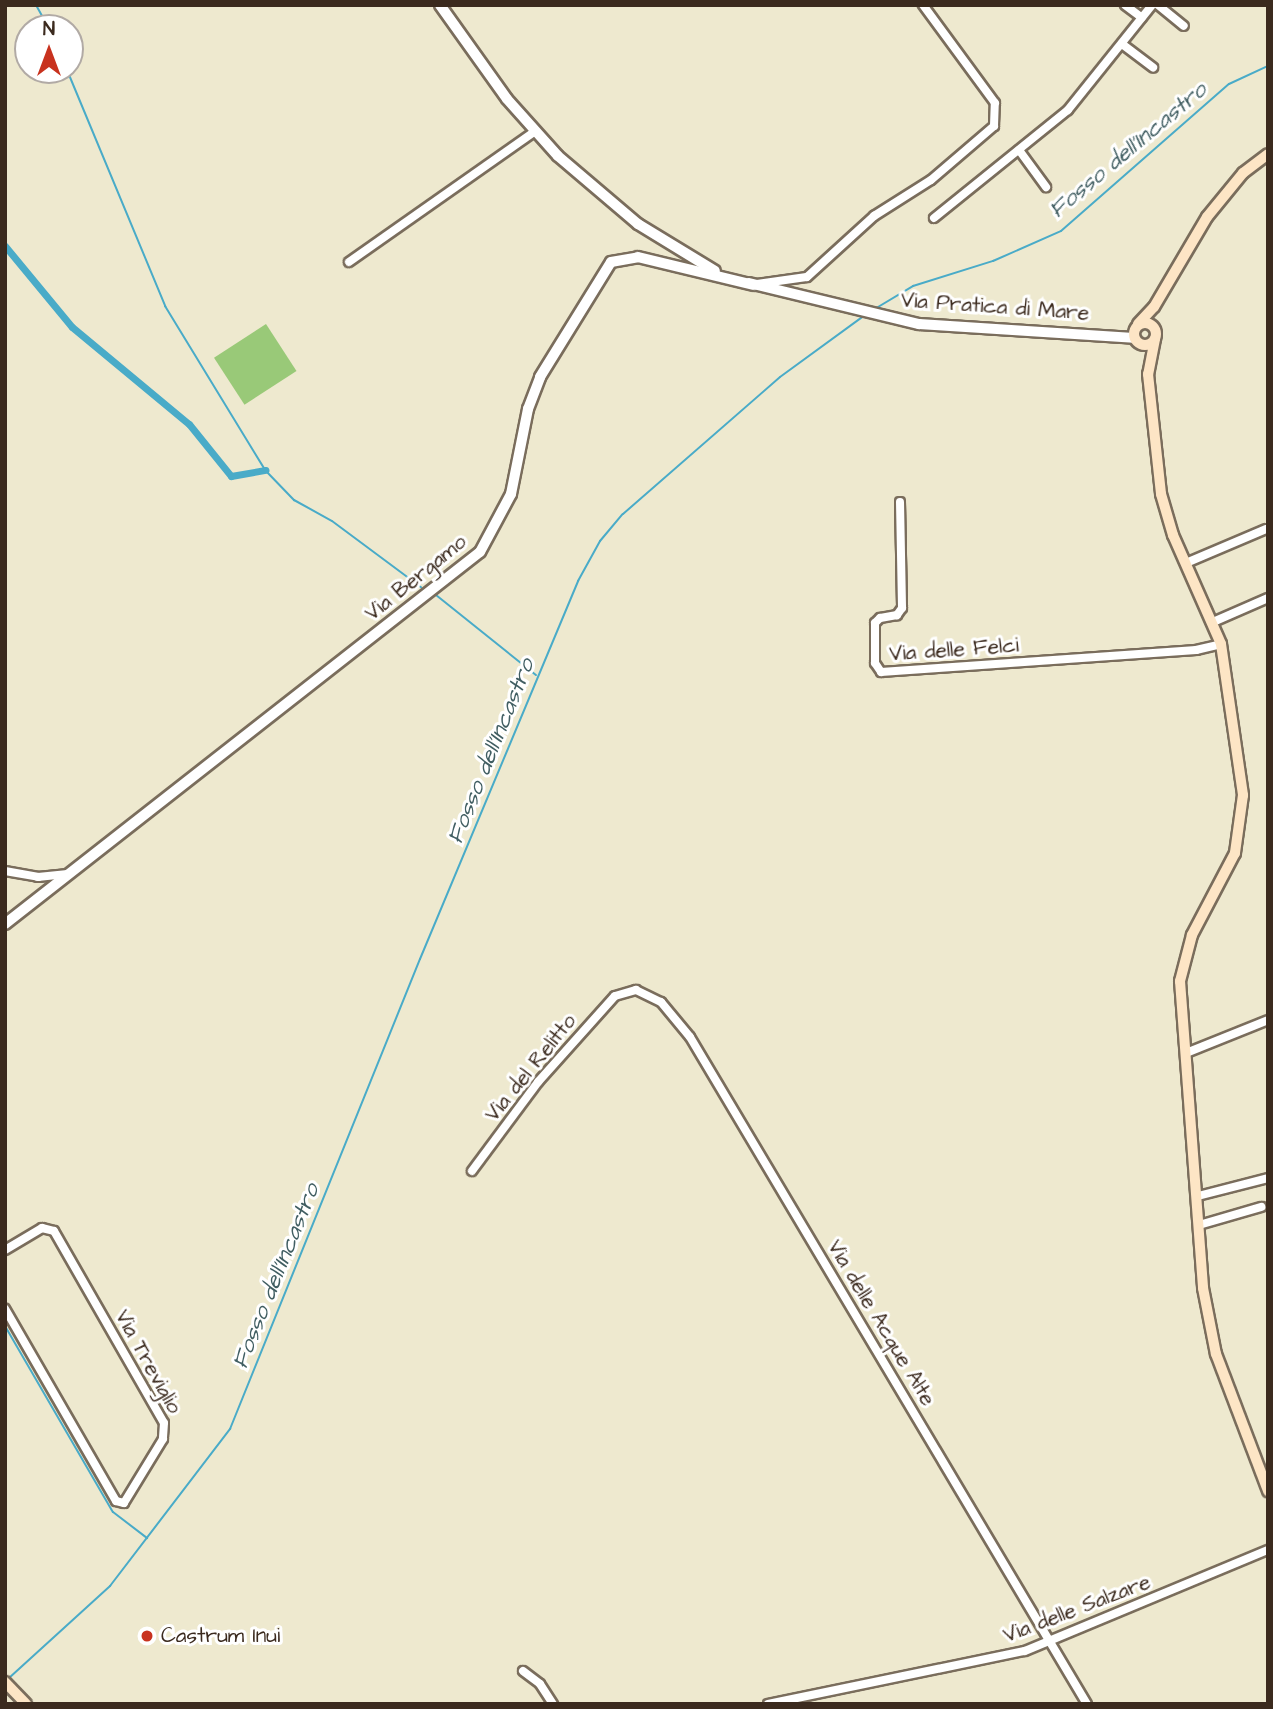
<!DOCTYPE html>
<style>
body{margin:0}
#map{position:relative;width:1273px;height:1709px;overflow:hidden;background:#eee9cf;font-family:"Architects Daughter",sans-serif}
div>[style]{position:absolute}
.green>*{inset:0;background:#99c978;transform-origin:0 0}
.stream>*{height:2px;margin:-1px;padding:0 1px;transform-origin:1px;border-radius:1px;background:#49abc8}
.canal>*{height:7px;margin:-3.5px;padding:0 3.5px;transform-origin:3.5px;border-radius:3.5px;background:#49abc8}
.roads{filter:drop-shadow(2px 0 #7a6d5c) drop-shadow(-2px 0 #7a6d5c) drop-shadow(0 2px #7a6d5c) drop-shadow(0 -2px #7a6d5c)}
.minor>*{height:8px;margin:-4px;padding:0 4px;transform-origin:4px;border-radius:4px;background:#fff}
.tertiary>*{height:10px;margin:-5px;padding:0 5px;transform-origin:5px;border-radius:5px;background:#fff}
.secondary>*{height:10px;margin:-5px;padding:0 5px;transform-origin:5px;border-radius:5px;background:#fde5c5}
.secondary>.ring{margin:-5px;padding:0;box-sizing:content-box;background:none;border:10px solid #fde5c5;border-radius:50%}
.dots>*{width:19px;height:19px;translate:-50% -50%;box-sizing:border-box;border:4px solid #fff;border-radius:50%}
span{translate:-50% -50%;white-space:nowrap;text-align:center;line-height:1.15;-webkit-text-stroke:6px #fff;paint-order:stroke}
.street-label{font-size:21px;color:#3b2a1e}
.poi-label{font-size:21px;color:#3b2a1e}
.left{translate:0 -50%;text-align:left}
.water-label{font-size:23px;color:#415e62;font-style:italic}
.frame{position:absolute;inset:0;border:7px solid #3b2a1e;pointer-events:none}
.north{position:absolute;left:14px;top:14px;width:70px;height:70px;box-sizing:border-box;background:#fff;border:2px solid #b1aaa5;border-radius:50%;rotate:0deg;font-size:19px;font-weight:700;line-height:28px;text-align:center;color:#3b2a1e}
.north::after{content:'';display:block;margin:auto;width:24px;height:32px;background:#c8321e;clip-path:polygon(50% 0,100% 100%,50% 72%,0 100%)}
</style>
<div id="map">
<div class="green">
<i style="left:266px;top:324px;width:56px;height:62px;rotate:57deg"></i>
</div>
<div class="stream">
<i style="left:36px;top:5px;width:26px;rotate:61deg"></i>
<i style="left:67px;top:70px;width:256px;rotate:67.4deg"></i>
<i style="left:165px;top:306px;width:192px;rotate:58.6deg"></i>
<i style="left:265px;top:470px;width:42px;rotate:46deg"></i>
<i style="left:294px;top:500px;width:43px;rotate:28.9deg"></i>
<i style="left:332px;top:521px;width:111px;rotate:36.6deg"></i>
<i style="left:873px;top:310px;width:47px;rotate:-31deg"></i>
<i style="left:913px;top:286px;width:84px;rotate:-17.4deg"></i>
<i style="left:993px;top:261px;width:74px;rotate:-23.8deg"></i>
<i style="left:1061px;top:231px;width:223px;rotate:-41.2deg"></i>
<i style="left:1229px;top:84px;width:43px;rotate:-24.8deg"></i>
<i style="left:436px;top:595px;width:128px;rotate:38.7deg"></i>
<i style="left:5px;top:1326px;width:215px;rotate:59.9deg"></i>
<i style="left:113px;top:1512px;width:43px;rotate:37.4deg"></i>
<i style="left:9px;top:1678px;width:137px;rotate:-42.3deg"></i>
<i style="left:110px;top:1586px;width:198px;rotate:-52.6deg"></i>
<i style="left:230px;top:1429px;width:507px;rotate:-67.99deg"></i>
<i style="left:420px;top:959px;width:410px;rotate:-67.3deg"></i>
<i style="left:578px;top:581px;width:46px;rotate:-61.2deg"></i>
<i style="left:600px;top:541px;width:35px;rotate:-50deg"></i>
<i style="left:623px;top:514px;width:208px;rotate:-41.1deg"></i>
<i style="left:780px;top:377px;width:105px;rotate:-36.1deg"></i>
</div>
<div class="canal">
<i style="left:5px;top:246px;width:105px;rotate:50.4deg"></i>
<i style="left:72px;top:327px;width:152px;rotate:39.7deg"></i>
<i style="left:189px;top:424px;width:67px;rotate:51.1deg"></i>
<i style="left:231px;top:476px;width:35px;rotate:-10deg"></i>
</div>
<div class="roads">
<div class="minor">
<i style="left:1125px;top:5px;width:21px;rotate:37deg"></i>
<i style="left:1158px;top:5px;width:33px;rotate:39deg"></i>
<i style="left:1122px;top:44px;width:39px;rotate:37deg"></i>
<i style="left:1019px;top:150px;width:46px;rotate:53.9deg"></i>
<i style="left:934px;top:218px;width:172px;rotate:-38.9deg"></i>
<i style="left:1068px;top:110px;width:134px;rotate:-51.3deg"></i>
<i style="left:349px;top:262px;width:226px;rotate:-35.1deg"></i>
<i style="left:757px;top:284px;width:50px;rotate:-8deg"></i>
<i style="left:807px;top:277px;width:91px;rotate:-42.3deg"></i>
<i style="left:874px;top:216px;width:67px;rotate:-32.3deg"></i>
<i style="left:931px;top:180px;width:83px;rotate:-40.6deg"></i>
<i style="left:994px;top:126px;width:23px;rotate:-88deg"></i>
<i style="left:995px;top:103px;width:122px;rotate:-126.3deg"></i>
<i style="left:900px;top:502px;width:106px;rotate:88.9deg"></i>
<i style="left:902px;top:608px;width:9px;rotate:126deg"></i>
<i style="left:897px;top:615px;width:17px;rotate:170deg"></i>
<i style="left:880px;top:618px;width:7px;rotate:135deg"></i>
<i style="left:875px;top:623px;width:40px;rotate:90deg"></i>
<i style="left:875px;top:663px;width:11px;rotate:56deg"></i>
<i style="left:881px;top:672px;width:316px;rotate:-4deg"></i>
<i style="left:1196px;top:650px;width:26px;rotate:-13deg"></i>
<i style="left:1186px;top:563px;width:87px;rotate:-23deg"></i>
<i style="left:1213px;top:622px;width:60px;rotate:-23.6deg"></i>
<i style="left:5px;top:871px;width:34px;rotate:10deg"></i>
<i style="left:38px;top:877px;width:30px;rotate:-6deg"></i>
<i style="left:1186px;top:1053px;width:88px;rotate:-21.9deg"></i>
<i style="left:472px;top:1171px;width:111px;rotate:-53.4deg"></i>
<i style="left:538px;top:1082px;width:115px;rotate:-48.2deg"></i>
<i style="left:615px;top:996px;width:22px;rotate:-16deg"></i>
<i style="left:636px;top:990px;width:28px;rotate:26deg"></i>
<i style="left:661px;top:1002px;width:45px;rotate:50.4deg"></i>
<i style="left:690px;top:1037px;width:776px;rotate:59.24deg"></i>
<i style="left:1198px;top:1196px;width:72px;rotate:-14.4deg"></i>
<i style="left:1199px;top:1225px;width:65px;rotate:-16.2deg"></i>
<i style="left:5px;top:1250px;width:43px;rotate:-30.7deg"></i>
<i style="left:42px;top:1228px;width:12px;rotate:14deg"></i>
<i style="left:54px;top:1231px;width:221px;rotate:60.2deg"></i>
<i style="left:164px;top:1423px;width:16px;rotate:94deg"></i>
<i style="left:163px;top:1439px;width:75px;rotate:121.4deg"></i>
<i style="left:124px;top:1503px;width:8px;rotate:-166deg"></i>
<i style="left:116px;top:1501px;width:222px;rotate:-120deg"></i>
<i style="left:523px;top:1671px;width:21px;rotate:37deg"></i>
<i style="left:540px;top:1684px;width:24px;rotate:57deg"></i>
<i style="left:768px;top:1704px;width:262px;rotate:-11.7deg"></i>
<i style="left:1025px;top:1651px;width:263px;rotate:-22.6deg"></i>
</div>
<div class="tertiary">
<i style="left:440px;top:5px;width:115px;rotate:54.5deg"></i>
<i style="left:507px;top:99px;width:76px;rotate:48.2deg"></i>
<i style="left:558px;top:156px;width:105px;rotate:40.4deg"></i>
<i style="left:638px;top:224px;width:90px;rotate:31.4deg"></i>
<i style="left:749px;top:283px;width:175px;rotate:13.6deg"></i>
<i style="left:919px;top:324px;width:215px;rotate:3.7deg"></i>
<i style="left:5px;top:924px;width:603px;rotate:-38.07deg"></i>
<i style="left:480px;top:552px;width:66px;rotate:-61.9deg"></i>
<i style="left:511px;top:494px;width:87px;rotate:-78.7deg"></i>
<i style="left:528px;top:409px;width:34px;rotate:-69deg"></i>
<i style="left:540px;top:377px;width:135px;rotate:-58.3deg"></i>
<i style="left:611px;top:262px;width:27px;rotate:-10deg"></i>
<i style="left:638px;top:257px;width:119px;rotate:13.6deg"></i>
</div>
<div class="secondary">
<i class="ring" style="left:1134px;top:323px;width:12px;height:12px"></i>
<i style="left:1138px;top:324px;width:23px;rotate:-47deg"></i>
<i style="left:1154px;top:307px;width:104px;rotate:-59.5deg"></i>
<i style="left:1207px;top:217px;width:57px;rotate:-50.7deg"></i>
<i style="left:1243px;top:173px;width:31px;rotate:-37deg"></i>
<i style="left:1155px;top:339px;width:36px;rotate:101deg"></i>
<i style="left:1148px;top:374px;width:121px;rotate:83.8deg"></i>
<i style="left:1161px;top:494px;width:43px;rotate:73.7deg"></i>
<i style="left:1173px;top:535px;width:119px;rotate:66.2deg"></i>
<i style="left:1221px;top:644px;width:153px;rotate:81.7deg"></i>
<i style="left:1243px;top:795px;width:59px;rotate:97.9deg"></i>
<i style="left:1235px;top:853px;width:93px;rotate:117.7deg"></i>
<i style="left:1192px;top:935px;width:48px;rotate:104.6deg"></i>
<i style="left:1180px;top:981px;width:308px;rotate:85.7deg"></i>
<i style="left:1203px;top:1288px;width:67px;rotate:78.9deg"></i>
<i style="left:1216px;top:1354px;width:147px;rotate:69.2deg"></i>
<i style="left:5px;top:1682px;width:30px;rotate:46deg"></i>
</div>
</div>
<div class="dots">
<i style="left:147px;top:1636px;background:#c8321e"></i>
</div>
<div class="street-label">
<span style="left:995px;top:307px;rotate:4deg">Via Pratica di Mare</span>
<span style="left:416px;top:578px;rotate:-39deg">Via Bergamo</span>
<span style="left:954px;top:650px;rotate:-4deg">Via delle Felci</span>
<span style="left:531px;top:1068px;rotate:-51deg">Via del Relitto</span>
<span style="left:881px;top:1323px;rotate:59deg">Via delle Acque Alte</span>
<span style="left:148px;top:1362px;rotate:61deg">Via Treviglio</span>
<span style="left:1077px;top:1609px;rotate:-21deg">Via delle Salzare</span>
</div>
<div class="poi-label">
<span class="left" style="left:161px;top:1636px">Castrum Inui</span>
</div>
<div class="water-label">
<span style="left:1128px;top:150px;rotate:-40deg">Fosso dell'Incastro</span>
<span style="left:491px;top:751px;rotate:-68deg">Fosso dell'Incastro</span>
<span style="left:276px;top:1276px;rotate:-68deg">Fosso dell'Incastro</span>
</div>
<div class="frame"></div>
<div class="north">N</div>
</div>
